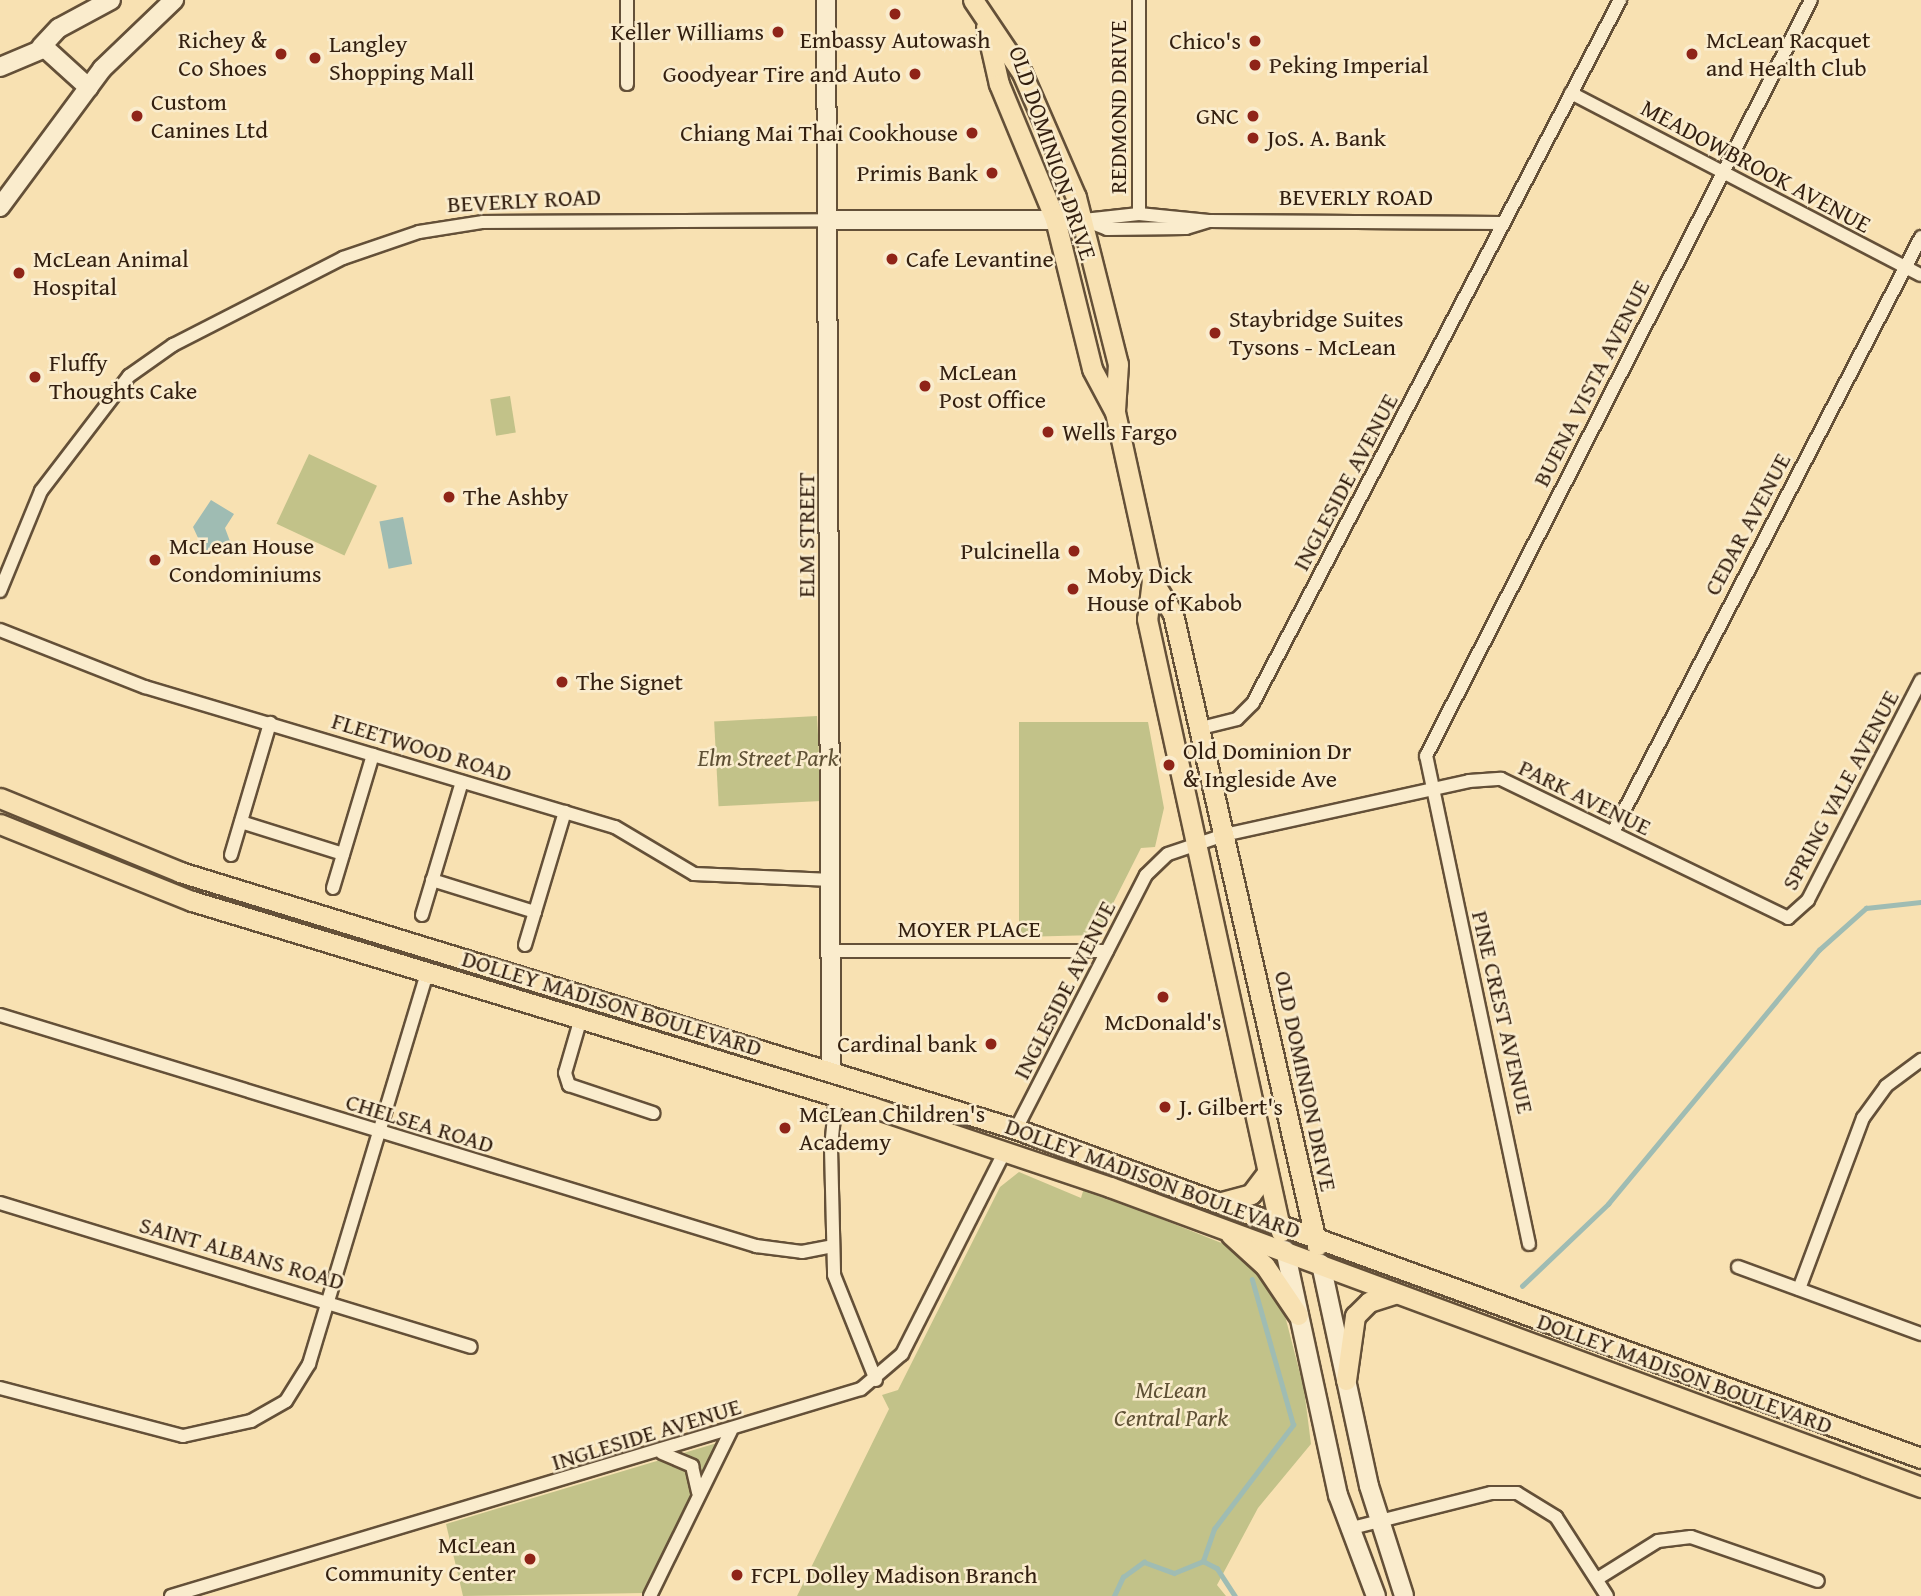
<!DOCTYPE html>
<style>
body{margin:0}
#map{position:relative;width:1921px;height:1596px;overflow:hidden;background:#f8e1b2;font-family:"Gentium Book Plus",serif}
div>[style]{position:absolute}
.green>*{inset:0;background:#c2c289;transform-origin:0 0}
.water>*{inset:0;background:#9fbcb3;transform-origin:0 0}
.stream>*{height:4.5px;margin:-2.25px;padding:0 2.25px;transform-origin:2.25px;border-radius:2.25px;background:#9fbcb3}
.roads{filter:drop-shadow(2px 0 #645038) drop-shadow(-2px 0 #645038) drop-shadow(0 2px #645038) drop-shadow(0 -2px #645038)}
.street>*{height:12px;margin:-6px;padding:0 6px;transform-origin:6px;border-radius:6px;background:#faeccd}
.secondary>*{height:18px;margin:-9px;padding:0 9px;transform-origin:9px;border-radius:9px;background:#faeccd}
.primary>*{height:19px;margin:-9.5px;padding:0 9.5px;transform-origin:9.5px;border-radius:9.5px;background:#f8e1b2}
.dots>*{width:19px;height:19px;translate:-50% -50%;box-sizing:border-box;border:4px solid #faeccd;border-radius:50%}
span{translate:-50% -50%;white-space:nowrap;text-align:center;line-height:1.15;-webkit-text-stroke:5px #faeccd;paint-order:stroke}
.poi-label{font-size:24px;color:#331f0f}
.right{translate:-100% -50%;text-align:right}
.left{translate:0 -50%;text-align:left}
.street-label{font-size:24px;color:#331f0f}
.park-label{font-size:24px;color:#5e5034;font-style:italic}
</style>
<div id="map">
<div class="green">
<i style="left:510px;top:396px;width:37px;height:20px;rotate:81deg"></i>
<i style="left:309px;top:454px;width:75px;height:77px;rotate:25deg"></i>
<i style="left:817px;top:716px;width:85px;height:103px;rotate:87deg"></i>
<i style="clip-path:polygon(1019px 722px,1148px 722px,1164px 808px,1155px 847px,1141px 848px,1097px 935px,1019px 937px)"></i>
<i style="clip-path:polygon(1019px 1172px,1081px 1198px,1084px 1188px,1224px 1244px,1276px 1281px,1304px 1389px,1311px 1444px,1258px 1508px,1217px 1585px,1226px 1596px,797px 1596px,889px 1409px,882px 1395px,898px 1390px,1000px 1187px)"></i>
<i style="clip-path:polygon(727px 1440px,645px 1593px,463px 1596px,446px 1524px)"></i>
</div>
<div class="water">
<i style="clip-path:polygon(211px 500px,234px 514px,225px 528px,231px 544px,205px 553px,193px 527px)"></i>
<i style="left:403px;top:517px;width:48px;height:24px;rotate:79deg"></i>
</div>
<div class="stream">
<i style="left:1522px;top:1286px;width:119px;rotate:-43.6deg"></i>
<i style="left:1608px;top:1204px;width:330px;rotate:-50.3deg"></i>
<i style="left:1819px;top:950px;width:63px;rotate:-41.8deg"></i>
<i style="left:1866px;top:908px;width:55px;rotate:-6.2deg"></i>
<i style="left:1203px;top:1561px;width:34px;rotate:-71deg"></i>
<i style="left:1214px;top:1529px;width:131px;rotate:-52.8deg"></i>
<i style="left:1293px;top:1425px;width:151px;rotate:-105.8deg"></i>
<i style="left:1114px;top:1596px;width:21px;rotate:-65deg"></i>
<i style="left:1123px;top:1577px;width:26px;rotate:-36deg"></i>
<i style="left:1144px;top:1562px;width:32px;rotate:20deg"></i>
<i style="left:1174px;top:1573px;width:31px;rotate:-22deg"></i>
<i style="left:1203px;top:1561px;width:16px;rotate:27deg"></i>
<i style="left:1217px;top:1568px;width:33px;rotate:57deg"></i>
</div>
<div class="roads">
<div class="street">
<i style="left:627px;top:84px;width:84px;rotate:-90deg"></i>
<i style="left:1571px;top:93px;width:394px;rotate:27.5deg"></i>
<i style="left:1139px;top:214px;width:214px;rotate:-90deg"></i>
<i style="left:1084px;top:220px;width:55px;rotate:-6.2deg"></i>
<i style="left:1139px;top:214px;width:70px;rotate:5.7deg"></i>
<i style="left:1209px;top:221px;width:293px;rotate:0.4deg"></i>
<i style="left:1084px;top:220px;width:25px;rotate:21deg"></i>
<i style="left:1107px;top:229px;width:79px;rotate:-0.7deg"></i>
<i style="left:1186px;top:228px;width:24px;rotate:-17deg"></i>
<i style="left:0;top:591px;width:108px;rotate:-67.7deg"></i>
<i style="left:41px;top:491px;width:145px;rotate:-52.6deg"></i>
<i style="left:129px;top:376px;width:54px;rotate:-35.2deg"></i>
<i style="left:173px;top:345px;width:191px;rotate:-27.1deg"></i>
<i style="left:343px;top:258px;width:80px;rotate:-18.9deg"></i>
<i style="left:419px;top:232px;width:65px;rotate:-8.9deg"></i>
<i style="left:483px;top:222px;width:346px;rotate:-0.3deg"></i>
<i style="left:0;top:630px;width:156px;rotate:21.5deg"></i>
<i style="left:145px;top:687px;width:490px;rotate:16.6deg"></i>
<i style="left:615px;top:827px;width:92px;rotate:30.7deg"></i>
<i style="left:694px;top:874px;width:138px;rotate:2.5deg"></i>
<i style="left:1197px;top:729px;width:41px;rotate:-14deg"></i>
<i style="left:1237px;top:719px;width:23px;rotate:-45deg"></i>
<i style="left:1253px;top:703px;width:793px;rotate:-62.43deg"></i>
<i style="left:241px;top:822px;width:107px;rotate:17.4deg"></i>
<i style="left:1613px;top:832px;width:670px;rotate:-62.63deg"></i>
<i style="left:231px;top:855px;width:138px;rotate:-73.5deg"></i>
<i style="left:432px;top:880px;width:108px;rotate:17.3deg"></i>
<i style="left:333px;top:888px;width:139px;rotate:-73.3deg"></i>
<i style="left:422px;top:915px;width:139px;rotate:-73.3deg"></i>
<i style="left:525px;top:945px;width:139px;rotate:-73.3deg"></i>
<i style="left:832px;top:951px;width:275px"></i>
<i style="left:0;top:1015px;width:791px;rotate:16.99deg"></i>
<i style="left:756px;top:1246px;width:46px;rotate:7.4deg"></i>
<i style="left:802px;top:1252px;width:31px;rotate:-11deg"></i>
<i style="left:581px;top:1018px;width:57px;rotate:106.2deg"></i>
<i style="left:565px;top:1073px;width:13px;rotate:72deg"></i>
<i style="left:569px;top:1085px;width:89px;rotate:18.4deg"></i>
<i style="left:836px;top:1096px;width:52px;rotate:95.5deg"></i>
<i style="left:831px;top:1148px;width:127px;rotate:88.6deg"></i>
<i style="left:834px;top:1275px;width:113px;rotate:68.2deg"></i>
<i style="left:1016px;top:1129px;width:285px;rotate:-62.9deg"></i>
<i style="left:1146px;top:875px;width:30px;rotate:-44deg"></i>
<i style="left:1168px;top:854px;width:59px;rotate:-18.7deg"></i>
<i style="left:1224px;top:835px;width:251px;rotate:-12.4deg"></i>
<i style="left:1469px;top:781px;width:32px;rotate:-4deg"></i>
<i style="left:1501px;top:779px;width:319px;rotate:25.8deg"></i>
<i style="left:1788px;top:918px;width:27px;rotate:-42deg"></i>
<i style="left:1808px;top:900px;width:247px;rotate:-62.8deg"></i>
<i style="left:0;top:1203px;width:492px;rotate:17deg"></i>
<i style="left:1529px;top:1244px;width:499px;rotate:-101.9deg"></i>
<i style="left:1426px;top:756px;width:848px;rotate:-63.01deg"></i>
<i style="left:1738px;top:1267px;width:195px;rotate:20.1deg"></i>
<i style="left:1799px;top:1289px;width:183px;rotate:-69.5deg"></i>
<i style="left:1863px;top:1118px;width:39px;rotate:-54deg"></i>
<i style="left:1886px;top:1086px;width:44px;rotate:-36.6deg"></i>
<i style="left:0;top:1388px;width:189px;rotate:14.7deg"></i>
<i style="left:183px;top:1436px;width:70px;rotate:-12.4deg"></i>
<i style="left:251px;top:1421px;width:40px;rotate:-29.7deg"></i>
<i style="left:286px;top:1401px;width:44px;rotate:-58.1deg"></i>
<i style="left:309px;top:1364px;width:409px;rotate:-73.2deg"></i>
<i style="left:662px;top:1453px;width:33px;rotate:23deg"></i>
<i style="left:692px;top:1466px;width:27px;rotate:77deg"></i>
<i style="left:1348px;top:1529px;width:147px;rotate:-14.1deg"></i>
<i style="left:1491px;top:1493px;width:26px"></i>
<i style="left:1517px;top:1493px;width:46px;rotate:31.6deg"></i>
<i style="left:1556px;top:1517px;width:94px;rotate:57.2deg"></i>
<i style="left:1597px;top:1579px;width:72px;rotate:-31.9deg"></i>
<i style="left:1658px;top:1541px;width:33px;rotate:-7deg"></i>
<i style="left:1691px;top:1537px;width:134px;rotate:19.1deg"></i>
<i style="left:171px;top:1596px;width:720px;rotate:-16.7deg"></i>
<i style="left:861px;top:1389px;width:54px;rotate:-40.5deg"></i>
<i style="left:902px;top:1354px;width:228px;rotate:-63.1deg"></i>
<i style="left:650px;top:1596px;width:184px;rotate:-63.9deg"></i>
</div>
<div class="secondary">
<i style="left:826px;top:0;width:1070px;rotate:89.73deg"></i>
<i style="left:41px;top:47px;width:26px;rotate:-47deg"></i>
<i style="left:59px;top:28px;width:59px;rotate:-28.3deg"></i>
<i style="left:0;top:67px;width:49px;rotate:-22.9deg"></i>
<i style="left:45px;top:48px;width:59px;rotate:42.3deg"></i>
<i style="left:0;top:207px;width:172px;rotate:-53.5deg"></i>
<i style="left:102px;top:69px;width:100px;rotate:-43.8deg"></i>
<i style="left:829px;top:220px;width:255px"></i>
<i style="left:1285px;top:1250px;width:251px;rotate:77.8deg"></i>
<i style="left:1338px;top:1495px;width:108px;rotate:69.4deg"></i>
<i style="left:1321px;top:1264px;width:227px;rotate:77.8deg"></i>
<i style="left:1369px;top:1486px;width:115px;rotate:72.3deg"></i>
</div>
<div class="primary">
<i style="left:973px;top:0;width:88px;rotate:56.1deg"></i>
<i style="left:1022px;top:73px;width:135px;rotate:66.5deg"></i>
<i style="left:1076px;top:197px;width:172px;rotate:75.9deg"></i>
<i style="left:1118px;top:364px;width:47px;rotate:93.7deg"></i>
<i style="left:986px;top:27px;width:58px;rotate:77.2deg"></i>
<i style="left:999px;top:84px;width:146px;rotate:67.5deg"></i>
<i style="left:1055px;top:219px;width:154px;rotate:76.1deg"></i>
<i style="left:1092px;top:369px;width:49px;rotate:61.9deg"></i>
<i style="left:1115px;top:412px;width:172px;rotate:77.6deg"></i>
<i style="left:1152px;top:580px;width:40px;rotate:58deg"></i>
<i style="left:1173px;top:614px;width:648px;rotate:77.16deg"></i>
<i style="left:1152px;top:580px;width:39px;rotate:97deg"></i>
<i style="left:1147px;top:619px;width:627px;rotate:77.67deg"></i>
<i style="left:0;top:798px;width:195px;rotate:22.3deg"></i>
<i style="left:180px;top:872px;width:875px;rotate:17.09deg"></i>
<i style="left:1016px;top:1129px;width:963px;rotate:19.98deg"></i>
<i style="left:0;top:824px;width:207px;rotate:21.9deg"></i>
<i style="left:192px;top:901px;width:711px;rotate:16.85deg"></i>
<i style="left:872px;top:1107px;width:251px;rotate:18.6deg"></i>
<i style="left:1110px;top:1187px;width:865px;rotate:20.3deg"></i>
<i style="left:1222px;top:1202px;width:30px;rotate:-15deg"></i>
<i style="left:1251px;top:1194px;width:26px;rotate:-53deg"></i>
<i style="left:1231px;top:1235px;width:46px;rotate:42.4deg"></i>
<i style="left:1265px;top:1266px;width:59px;rotate:56deg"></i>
<i style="left:1346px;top:1380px;width:65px;rotate:-82deg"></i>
<i style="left:1355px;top:1316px;width:20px;rotate:-45deg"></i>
<i style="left:1369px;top:1302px;width:28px;rotate:-18deg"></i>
</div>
</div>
<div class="dots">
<i style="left:895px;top:14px;background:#8f2418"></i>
<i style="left:778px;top:32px;background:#8f2418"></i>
<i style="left:1255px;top:41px;background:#8f2418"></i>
<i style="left:281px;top:54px;background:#8f2418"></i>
<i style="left:1692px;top:54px;background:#8f2418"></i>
<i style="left:315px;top:58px;background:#8f2418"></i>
<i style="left:1255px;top:65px;background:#8f2418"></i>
<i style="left:915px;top:74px;background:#8f2418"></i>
<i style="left:137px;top:116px;background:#8f2418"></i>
<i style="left:1253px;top:116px;background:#8f2418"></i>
<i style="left:972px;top:133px;background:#8f2418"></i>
<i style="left:1253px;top:138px;background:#8f2418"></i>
<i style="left:992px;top:173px;background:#8f2418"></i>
<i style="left:892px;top:259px;background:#8f2418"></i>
<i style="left:19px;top:273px;background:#8f2418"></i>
<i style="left:1215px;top:333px;background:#8f2418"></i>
<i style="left:35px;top:377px;background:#8f2418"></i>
<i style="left:925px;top:386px;background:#8f2418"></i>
<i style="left:1048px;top:432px;background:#8f2418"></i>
<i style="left:449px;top:497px;background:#8f2418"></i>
<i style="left:1074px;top:551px;background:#8f2418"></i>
<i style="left:155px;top:560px;background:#8f2418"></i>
<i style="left:1073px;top:589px;background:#8f2418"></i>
<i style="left:562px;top:682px;background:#8f2418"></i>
<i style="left:1169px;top:765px;background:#8f2418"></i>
<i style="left:1163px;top:997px;background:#8f2418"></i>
<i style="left:991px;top:1044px;background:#8f2418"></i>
<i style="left:1165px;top:1107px;background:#8f2418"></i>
<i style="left:785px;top:1128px;background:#8f2418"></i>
<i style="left:530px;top:1559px;background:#8f2418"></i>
<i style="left:737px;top:1575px;background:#8f2418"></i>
</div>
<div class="poi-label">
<span class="right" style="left:764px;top:32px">Keller Williams</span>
<span class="right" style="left:267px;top:54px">Richey &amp;<br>Co Shoes</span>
<span style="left:895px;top:40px">Embassy Autowash</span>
<span class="left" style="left:1706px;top:54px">McLean Racquet<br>and Health Club</span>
<span class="right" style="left:1241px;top:41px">Chico's</span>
<span class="left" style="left:329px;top:58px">Langley<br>Shopping Mall</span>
<span class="left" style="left:1269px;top:65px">Peking Imperial</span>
<span class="right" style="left:901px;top:74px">Goodyear Tire and Auto</span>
<span class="left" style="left:151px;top:116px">Custom<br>Canines Ltd</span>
<span class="right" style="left:1239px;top:116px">GNC</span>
<span class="right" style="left:958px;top:133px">Chiang Mai Thai Cookhouse</span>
<span class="left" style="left:1267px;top:138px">JoS. A. Bank</span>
<span class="right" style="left:978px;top:173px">Primis Bank</span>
<span class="left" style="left:33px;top:273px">McLean Animal<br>Hospital</span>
<span class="left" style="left:906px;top:259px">Cafe Levantine</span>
<span class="left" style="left:1229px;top:333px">Staybridge Suites<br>Tysons - McLean</span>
<span class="left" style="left:49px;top:377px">Fluffy<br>Thoughts Cake</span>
<span class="left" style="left:939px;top:386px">McLean<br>Post Office</span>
<span class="left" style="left:1062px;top:432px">Wells Fargo</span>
<span class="left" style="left:463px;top:497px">The Ashby</span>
<span class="left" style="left:169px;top:560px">McLean House<br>Condominiums</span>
<span class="right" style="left:1060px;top:551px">Pulcinella</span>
<span class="left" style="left:1087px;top:589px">Moby Dick<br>House of Kabob</span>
<span class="left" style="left:576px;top:682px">The Signet</span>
<span class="left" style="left:1183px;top:765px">Old Dominion Dr<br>&amp; Ingleside Ave</span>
<span style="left:1163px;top:1022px">McDonald's</span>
<span class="right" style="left:977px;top:1044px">Cardinal bank</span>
<span class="left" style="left:1179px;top:1107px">J. Gilbert's</span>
<span class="left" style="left:799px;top:1128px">McLean Children's<br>Academy</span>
<span class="right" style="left:516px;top:1559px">McLean<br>Community Center</span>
<span class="left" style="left:751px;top:1575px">FCPL Dolley Madison Branch</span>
</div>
<div class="street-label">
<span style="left:1118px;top:107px;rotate:-90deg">REDMOND DRIVE</span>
<span style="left:1053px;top:153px;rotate:71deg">OLD DOMINION DRIVE</span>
<span style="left:1756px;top:166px;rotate:28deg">MEADOWBROOK AVENUE</span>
<span style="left:1356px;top:197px">BEVERLY ROAD</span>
<span style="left:524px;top:200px;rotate:-3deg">BEVERLY ROAD</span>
<span style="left:1591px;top:383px;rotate:-63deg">BUENA VISTA AVENUE</span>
<span style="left:1345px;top:482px;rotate:-62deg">INGLESIDE AVENUE</span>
<span style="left:1747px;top:524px;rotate:-62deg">CEDAR AVENUE</span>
<span style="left:806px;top:535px;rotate:-90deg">ELM STREET</span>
<span style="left:422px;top:747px;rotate:17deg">FLEETWOOD ROAD</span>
<span style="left:1840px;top:790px;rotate:-62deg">SPRING VALE AVENUE</span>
<span style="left:1585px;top:797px;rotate:26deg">PARK AVENUE</span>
<span style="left:969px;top:929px">MOYER PLACE</span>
<span style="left:1064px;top:990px;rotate:-63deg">INGLESIDE AVENUE</span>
<span style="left:612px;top:1003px;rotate:17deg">DOLLEY MADISON BOULEVARD</span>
<span style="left:1503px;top:1012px;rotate:77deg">PINE CREST AVENUE</span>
<span style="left:1306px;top:1081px;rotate:78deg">OLD DOMINION DRIVE</span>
<span style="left:420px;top:1123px;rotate:17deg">CHELSEA ROAD</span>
<span style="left:1153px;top:1178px;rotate:20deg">DOLLEY MADISON BOULEVARD</span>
<span style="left:242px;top:1253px;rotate:16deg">SAINT ALBANS ROAD</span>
<span style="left:1685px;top:1373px;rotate:20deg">DOLLEY MADISON BOULEVARD</span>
<span style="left:646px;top:1434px;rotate:-17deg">INGLESIDE AVENUE</span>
</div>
<div class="park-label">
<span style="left:768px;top:758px">Elm Street Park</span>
<span style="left:1171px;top:1404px">McLean<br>Central Park</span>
</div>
</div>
